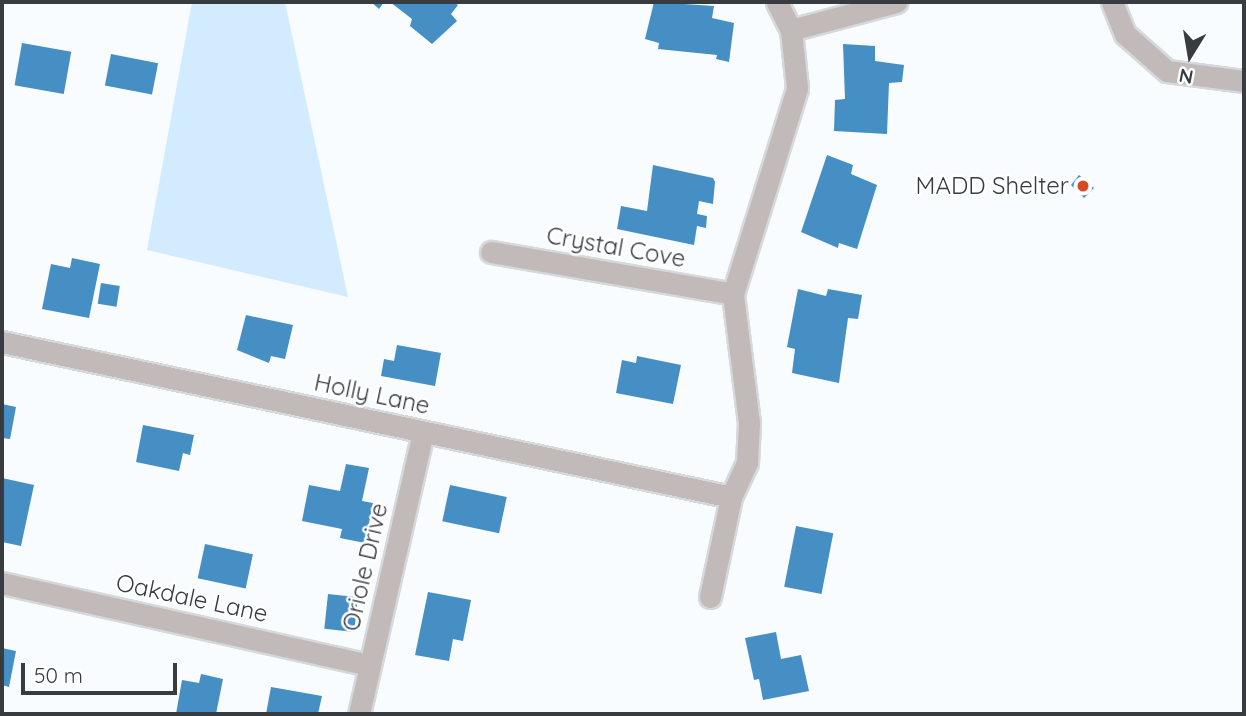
<!DOCTYPE html>
<style>
body{margin:0}
#map{position:relative;width:1246px;height:716px;overflow:hidden;background:#f9fcfe;font-family:Quicksand,sans-serif}
div>[style]{position:absolute}
.green>*{inset:0;background:#d2ebff}
.building>*{inset:0;background:#458fc4;transform-origin:0 0}
.roads{filter:drop-shadow(2px 0 #d6d9dc) drop-shadow(-2px 0 #d6d9dc) drop-shadow(0 2px #d6d9dc) drop-shadow(0 -2px #d6d9dc)}
.minor>*{height:21px;margin:-10.5px;padding:0 10.5px;transform-origin:10.5px;border-radius:10.5px;background:#c1bab9}
.dots>*{width:19px;height:19px;translate:-50% -50%;box-sizing:border-box;border:4px solid #fff;border-radius:50%}
span{translate:-50% -50%;white-space:nowrap;text-align:center;line-height:1.15;-webkit-text-stroke:5px #fff;paint-order:stroke}
.poi-label{font-size:24px;color:#383c40}
.right{translate:-100% -50%;text-align:right}
.street-label{font-size:24px;color:#383c40}
.frame{position:absolute;inset:0;border:4px solid #383c40;pointer-events:none}
.north{position:absolute;left:1155px;top:21px;width:70px;height:70px;-webkit-text-stroke:5px #fff;paint-order:stroke;rotate:191deg;font-size:19px;font-weight:700;line-height:28px;text-align:center;color:#383c40}
.north::after{content:'';display:block;margin:auto;width:24px;height:32px;background:#383c40;clip-path:polygon(50% 0,100% 100%,50% 72%,0 100%)}
.scale{position:absolute;left:21px;top:663px;width:156px;height:32px;box-sizing:border-box;border:4px solid #383c40;border-top:0;padding-left:9px;font-size:21px;line-height:24px;white-space:nowrap;color:#383c40;-webkit-text-stroke:5px #fff;paint-order:stroke}
</style>
<div id="map">
<div class="green">
<i style="clip-path:polygon(192px 2px,285px 2px,348px 297px,147px 250px)"></i>
</div>
<div class="building">
<i style="clip-path:polygon(371px 2px,384px 2px,379px 9px)"></i>
<i style="clip-path:polygon(390px 2px,454px 2px,458px 5px,451px 14px,457px 21px,432px 44px,410px 26px,412px 19px)"></i>
<i style="clip-path:polygon(654px 2px,714px 6px,712px 18px,734px 23px,729px 62px,716px 59px,717px 55px,658px 49px,659px 43px,645px 39px)"></i>
<i style="left:22px;top:43px;width:50px;height:43px;rotate:10deg"></i>
<i style="clip-path:polygon(843px 44px,875px 46px,875px 61px,904px 65px,902px 82px,889px 83px,887px 134px,834px 131px,835px 100px,845px 99px)"></i>
<i style="left:111px;top:54px;width:48px;height:32px;rotate:11deg"></i>
<i style="clip-path:polygon(827px 155px,853px 165px,851px 174px,877px 185px,857px 249px,839px 243px,838px 248px,801px 232px)"></i>
<i style="clip-path:polygon(653px 165px,713px 178px,715px 182px,713px 204px,699px 201px,697px 214px,707px 216px,706px 228px,697px 226px,694px 245px,617px 229px,621px 206px,647px 211px)"></i>
<i style="clip-path:polygon(1079px 175px,1094px 188px,1084px 198px,1071px 185px)"></i>
<i style="clip-path:polygon(72px 258px,100px 264px,89px 318px,42px 309px,51px 264px,70px 268px)"></i>
<i style="left:101px;top:283px;width:19px;height:21px;rotate:9deg"></i>
<i style="clip-path:polygon(798px 289px,826px 296px,828px 289px,862px 295px,858px 319px,848px 318px,839px 383px,792px 373px,795px 349px,787px 347px)"></i>
<i style="clip-path:polygon(246px 315px,293px 325px,285px 359px,271px 356px,269px 363px,237px 350px)"></i>
<i style="clip-path:polygon(397px 345px,441px 353px,435px 386px,381px 376px,384px 359px,394px 361px)"></i>
<i style="clip-path:polygon(637px 356px,681px 365px,673px 404px,616px 393px,622px 360px,636px 363px)"></i>
<i style="clip-path:polygon(2px 404px,16px 407px,10px 439px,2px 438px)"></i>
<i style="clip-path:polygon(143px 425px,194px 435px,190px 455px,183px 453px,179px 471px,136px 462px)"></i>
<i style="clip-path:polygon(346px 464px,369px 468px,362px 501px,373px 503px,365px 543px,340px 538px,342px 529px,302px 521px,309px 485px,340px 491px)"></i>
<i style="clip-path:polygon(2px 478px,34px 485px,21px 546px,2px 542px)"></i>
<i style="left:450px;top:485px;width:58px;height:37px;rotate:12deg"></i>
<i style="left:796px;top:526px;width:38px;height:62px;rotate:11deg"></i>
<i style="left:205px;top:544px;width:49px;height:35px;rotate:12deg"></i>
<i style="clip-path:polygon(428px 592px,471px 600px,463px 641px,453px 639px,449px 661px,415px 655px)"></i>
<i style="left:328px;top:594px;width:30px;height:35px;rotate:6deg"></i>
<i style="clip-path:polygon(776px 632px,781px 659px,801px 655px,809px 691px,763px 700px,759px 679px,754px 680px,745px 638px)"></i>
<i style="clip-path:polygon(2px 648px,16px 651px,9px 687px,2px 685px)"></i>
<i style="clip-path:polygon(201px 674px,223px 679px,216px 714px,176px 714px,182px 680px,199px 683px)"></i>
<i style="clip-path:polygon(271px 687px,322px 696px,318px 714px,266px 714px)"></i>
</div>
<div class="roads">
<div class="minor">
<i style="left:1112px;top:2px;width:35px;rotate:68deg"></i>
<i style="left:1125px;top:34px;width:56px;rotate:41.4deg"></i>
<i style="left:1167px;top:71px;width:78px;rotate:7.4deg"></i>
<i style="left:791px;top:30px;width:109px;rotate:-14.9deg"></i>
<i style="left:491px;top:252px;width:246px;rotate:9.8deg"></i>
<i style="left:2px;top:342px;width:745px;rotate:12deg"></i>
<i style="left:2px;top:583px;width:377px;rotate:12.6deg"></i>
<i style="left:710px;top:597px;width:102px;rotate:-78.1deg"></i>
<i style="left:731px;top:497px;width:38px;rotate:-65deg"></i>
<i style="left:747px;top:463px;width:40px;rotate:-87.1deg"></i>
<i style="left:749px;top:423px;width:130px;rotate:-97.1deg"></i>
<i style="left:733px;top:294px;width:216px;rotate:-72.7deg"></i>
<i style="left:797px;top:88px;width:58px;rotate:-95.9deg"></i>
<i style="left:791px;top:30px;width:31px;rotate:-117deg"></i>
<i style="left:359px;top:714px;width:289px;rotate:-77.2deg"></i>
</div>
</div>
<div class="dots">
<i style="left:1083px;top:186px;background:#d34a24"></i>
</div>
<div class="poi-label">
<span class="right" style="left:1069px;top:186px">MADD Shelter</span>
</div>
<div class="street-label">
<span style="left:616px;top:247px;rotate:10deg">Crystal Cove</span>
<span style="left:372px;top:394px;rotate:12deg">Holly Lane</span>
<span style="left:365px;top:567px;rotate:-77deg">Oriole Drive</span>
<span style="left:192px;top:598px;rotate:12deg">Oakdale Lane</span>
</div>
<div class="frame"></div>
<div class="north">N</div>
<div class="scale">50 m</div>
</div>
